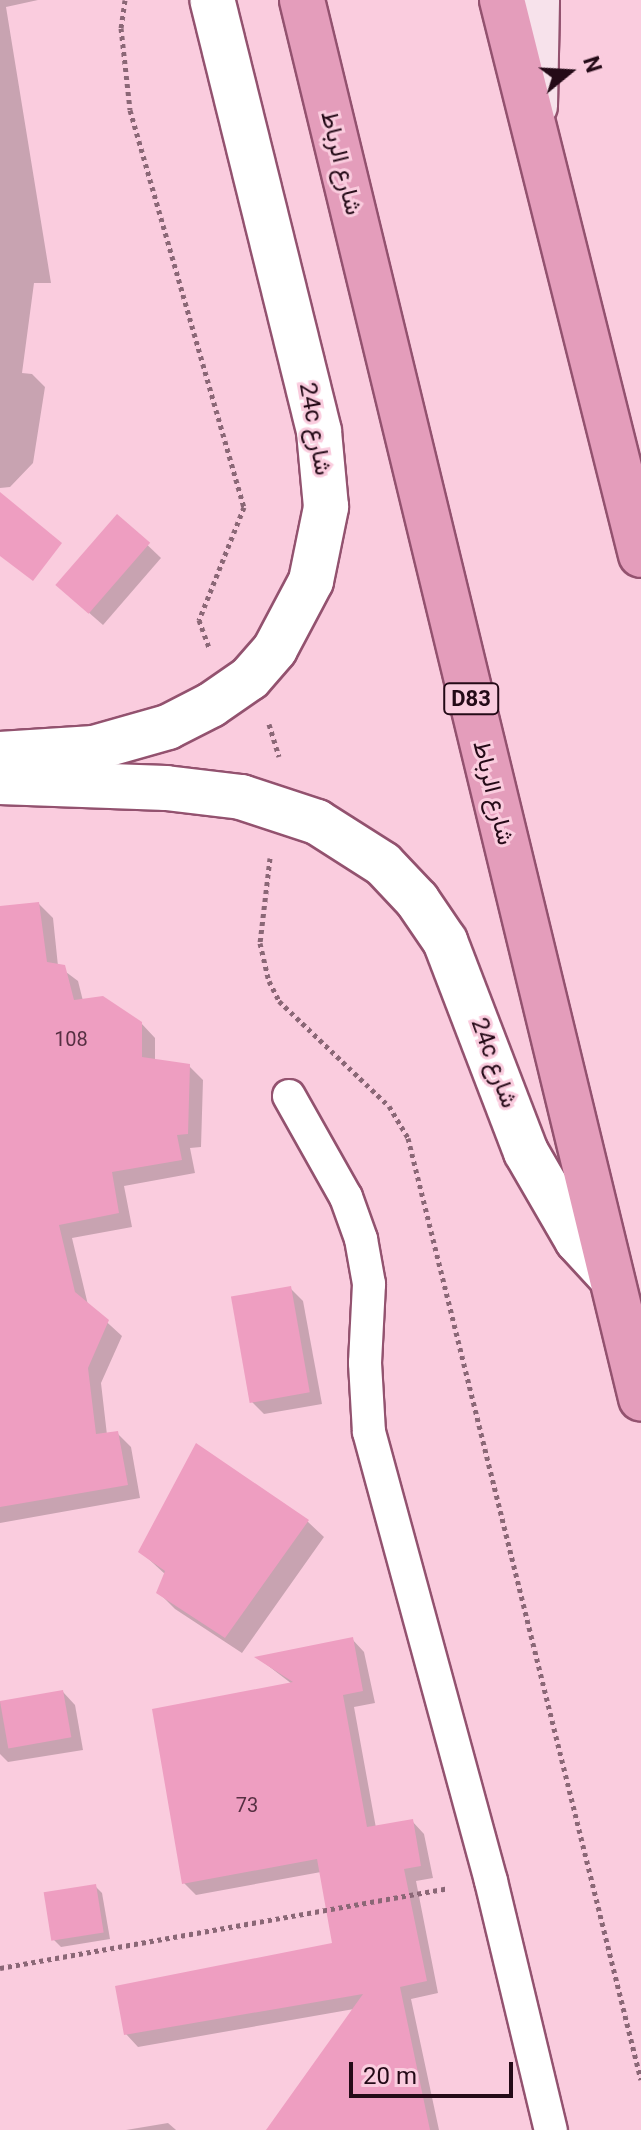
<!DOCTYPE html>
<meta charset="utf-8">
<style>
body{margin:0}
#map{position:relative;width:641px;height:2130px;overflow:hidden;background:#faccde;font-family:Roboto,Vazirmatn,sans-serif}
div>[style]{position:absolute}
.shadow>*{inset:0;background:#0003}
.building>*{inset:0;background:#ee9ec1;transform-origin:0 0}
.path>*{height:5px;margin-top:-2.5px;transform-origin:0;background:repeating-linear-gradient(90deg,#8a6776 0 4px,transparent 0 8px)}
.roads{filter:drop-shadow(2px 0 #93526f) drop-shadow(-2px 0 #93526f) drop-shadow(0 2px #93526f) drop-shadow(0 -2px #93526f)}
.lane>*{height:32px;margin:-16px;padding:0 16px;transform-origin:16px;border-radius:16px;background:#fff}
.street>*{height:44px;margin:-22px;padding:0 22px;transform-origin:22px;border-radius:22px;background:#fff}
.secondary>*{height:44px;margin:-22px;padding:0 22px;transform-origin:22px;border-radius:22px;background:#f7e2eb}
.highway>*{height:44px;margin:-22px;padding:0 22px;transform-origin:22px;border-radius:22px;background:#e49dbb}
span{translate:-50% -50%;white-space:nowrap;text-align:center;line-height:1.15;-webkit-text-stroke:6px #faccde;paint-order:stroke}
.number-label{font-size:20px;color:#562f42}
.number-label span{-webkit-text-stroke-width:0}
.shield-label span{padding:2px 6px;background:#faccde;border:2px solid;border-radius:6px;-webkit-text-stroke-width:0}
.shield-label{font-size:22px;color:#240a17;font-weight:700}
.street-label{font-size:24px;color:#240a17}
.north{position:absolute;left:529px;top:32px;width:80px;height:80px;-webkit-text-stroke:6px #faccde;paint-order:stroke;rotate:72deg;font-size:22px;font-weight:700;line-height:32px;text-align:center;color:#240a17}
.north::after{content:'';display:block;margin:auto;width:28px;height:36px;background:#240a17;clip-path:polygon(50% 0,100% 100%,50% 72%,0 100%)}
.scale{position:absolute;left:349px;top:2062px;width:164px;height:36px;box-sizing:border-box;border:4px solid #240a17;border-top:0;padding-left:10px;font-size:24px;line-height:28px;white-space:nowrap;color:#240a17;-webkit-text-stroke:6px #faccde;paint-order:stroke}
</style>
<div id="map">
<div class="shadow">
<i style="clip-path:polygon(0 0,38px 0,6px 7px,51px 283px,34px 283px,22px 373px,32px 374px,45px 387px,33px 463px,10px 487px,0 488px)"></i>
<i style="clip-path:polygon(118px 517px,161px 558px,103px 625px,71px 597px)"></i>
<i style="clip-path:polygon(39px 904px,53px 918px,58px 966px,78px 981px,83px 1001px,141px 1023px,155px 1038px,155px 1061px,189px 1066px,203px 1080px,201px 1147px,190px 1148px,195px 1173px,124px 1186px,132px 1227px,72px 1238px,88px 1305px,122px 1336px,101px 1383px,107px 1435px,117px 1433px,131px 1447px,140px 1498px,0 1523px,0 908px)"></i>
<i style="clip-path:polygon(290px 1288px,303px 1301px,322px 1404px,264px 1414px,252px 1402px)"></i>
<i style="clip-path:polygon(307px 1521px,324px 1537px,242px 1653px,175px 1609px,158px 1592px,166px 1575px,141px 1552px)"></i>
<i style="clip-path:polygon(352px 1639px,364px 1652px,375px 1703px,354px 1707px,376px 1828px,412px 1821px,424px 1834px,433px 1878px,416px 1881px,438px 1993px,411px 1999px,439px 2130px,279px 2130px,354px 2009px,138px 2047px,126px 2034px,334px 1945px,321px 1872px,196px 1895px,184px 1883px,292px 1684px,258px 1658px)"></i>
<i style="clip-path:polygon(63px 1692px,75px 1705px,83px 1750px,8px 1762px,0 1754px,0 1702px)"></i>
<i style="clip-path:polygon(95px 1886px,102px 1893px,110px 1939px,61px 1947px,54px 1940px)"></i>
<i style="clip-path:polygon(168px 2123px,176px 2130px,126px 2130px)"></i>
</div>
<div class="building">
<i style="clip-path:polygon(0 492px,62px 543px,33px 581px,0 556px)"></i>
<i style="left:117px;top:514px;width:44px;height:94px;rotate:41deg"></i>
<i style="clip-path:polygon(39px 902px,47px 962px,65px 965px,74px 1000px,103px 996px,142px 1022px,142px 1057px,190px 1064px,188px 1134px,177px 1135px,182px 1160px,112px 1172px,119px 1213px,59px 1225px,75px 1292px,109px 1320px,88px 1368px,96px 1434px,118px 1431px,128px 1485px,0 1507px,0 906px)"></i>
<i style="left:291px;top:1286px;width:108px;height:61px;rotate:80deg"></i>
<i style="clip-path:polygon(196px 1443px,309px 1520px,225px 1638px,156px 1593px,165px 1571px,138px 1552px)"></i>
<i style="clip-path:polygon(353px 1637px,363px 1691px,343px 1695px,367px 1827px,413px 1819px,421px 1866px,404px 1869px,427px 1981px,400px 1987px,430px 2130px,266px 2130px,363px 1994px,124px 2035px,115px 1986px,332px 1943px,317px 1859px,182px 1884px,152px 1709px,293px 1682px,254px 1657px)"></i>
<i style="left:63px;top:1690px;width:48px;height:64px;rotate:80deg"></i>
<i style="left:96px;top:1884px;width:49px;height:53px;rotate:81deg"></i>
</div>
<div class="path">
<i style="left:125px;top:0;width:28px;rotate:98deg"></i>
<i style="left:121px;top:28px;width:82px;rotate:83.7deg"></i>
<i style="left:130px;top:110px;width:413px;rotate:74deg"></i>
<i style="left:244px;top:507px;width:122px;rotate:111.7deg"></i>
<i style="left:199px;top:620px;width:29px;rotate:70deg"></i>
<i style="left:269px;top:724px;width:34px;rotate:73deg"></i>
<i style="left:270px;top:858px;width:86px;rotate:96.7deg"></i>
<i style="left:260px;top:943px;width:39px;rotate:77deg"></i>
<i style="left:269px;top:981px;width:22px;rotate:63deg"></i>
<i style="left:279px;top:1001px;width:152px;rotate:43.7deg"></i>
<i style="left:389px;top:1106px;width:37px;rotate:59deg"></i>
<i style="left:408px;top:1138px;width:970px;rotate:76.11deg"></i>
<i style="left:0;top:1968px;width:455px;rotate:-10.1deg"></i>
</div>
<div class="roads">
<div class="lane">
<i style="left:289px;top:1096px;width:116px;rotate:60.6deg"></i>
<i style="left:346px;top:1197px;width:45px;rotate:70.3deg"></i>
<i style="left:361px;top:1239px;width:46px;rotate:79.9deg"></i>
<i style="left:369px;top:1284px;width:79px;rotate:92.9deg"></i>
<i style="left:365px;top:1363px;width:69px;rotate:86.7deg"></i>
<i style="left:369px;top:1432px;width:465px;rotate:74.8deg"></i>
<i style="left:491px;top:1881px;width:256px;rotate:76.5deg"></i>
</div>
<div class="street">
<i style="left:0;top:754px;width:94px;rotate:-3.7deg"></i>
<i style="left:94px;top:748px;width:77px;rotate:-15.8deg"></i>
<i style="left:168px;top:727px;width:48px;rotate:-27.1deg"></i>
<i style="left:211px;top:705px;width:47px;rotate:-34.7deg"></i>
<i style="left:250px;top:678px;width:38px;rotate:-49deg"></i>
<i style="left:275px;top:649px;width:77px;rotate:-62.1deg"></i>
<i style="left:311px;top:581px;width:76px;rotate:-78.5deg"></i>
<i style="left:326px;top:507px;width:76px;rotate:-95.3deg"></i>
<i style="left:319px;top:431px;width:444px;rotate:-103.9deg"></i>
<i style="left:0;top:782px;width:166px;rotate:2.1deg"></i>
<i style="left:166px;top:788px;width:76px;rotate:6.8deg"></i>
<i style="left:241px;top:797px;width:80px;rotate:18.2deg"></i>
<i style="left:317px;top:822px;width:78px;rotate:32.5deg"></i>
<i style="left:383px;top:864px;width:50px;rotate:46.6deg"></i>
<i style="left:417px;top:900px;width:50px;rotate:55.7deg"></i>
<i style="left:445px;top:941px;width:226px;rotate:69deg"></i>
<i style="left:526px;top:1152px;width:102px;rotate:59.9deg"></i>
<i style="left:577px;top:1240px;width:50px;rotate:47.4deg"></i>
</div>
<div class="secondary">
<i style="left:535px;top:106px;width:106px;rotate:-88.9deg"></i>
</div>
<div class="highway">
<i style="left:302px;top:0;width:1439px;rotate:76.37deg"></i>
<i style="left:502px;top:0;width:572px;rotate:75.94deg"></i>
</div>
</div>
<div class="number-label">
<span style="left:71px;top:1039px">108</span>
<span style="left:247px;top:1805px">73</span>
</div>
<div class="shield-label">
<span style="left:471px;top:699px">D83</span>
</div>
<div class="street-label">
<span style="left:341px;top:163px;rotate:76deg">شارع الرباط</span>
<span style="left:315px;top:429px;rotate:80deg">24c شارع</span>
<span style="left:493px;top:793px;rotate:76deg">شارع الرباط</span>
<span style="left:494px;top:1063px;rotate:70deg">24c شارع</span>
</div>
<div class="north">N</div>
<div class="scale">20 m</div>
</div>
